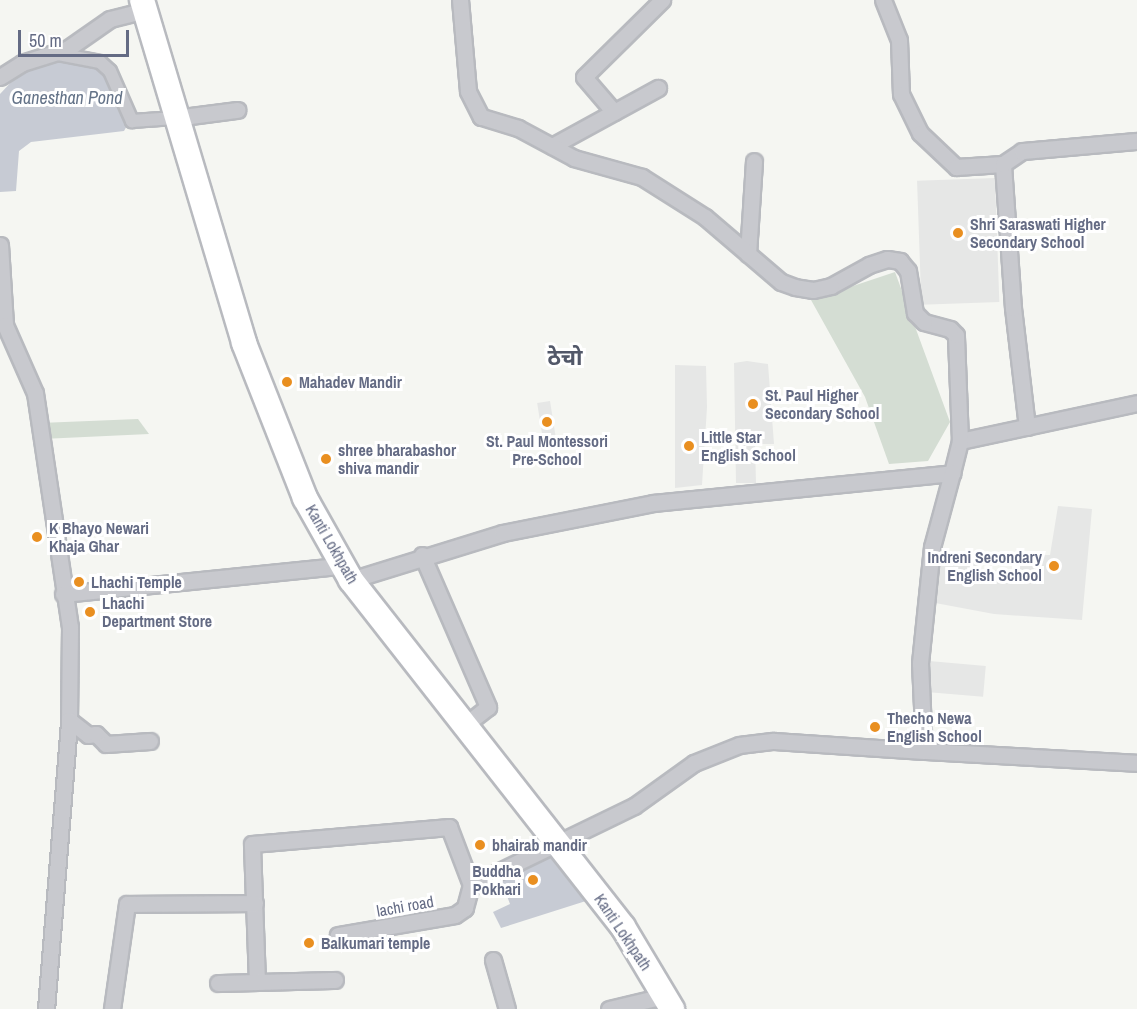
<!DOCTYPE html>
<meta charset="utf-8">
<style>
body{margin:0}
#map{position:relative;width:1137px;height:1009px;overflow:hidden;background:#f5f6f2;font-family:"Archivo Narrow","Noto Sans Devanagari",sans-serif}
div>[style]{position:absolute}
.built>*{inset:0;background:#e6e7e6;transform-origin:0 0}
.green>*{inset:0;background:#d4ddd3}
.water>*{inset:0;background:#c7cbd4}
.roads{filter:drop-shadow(2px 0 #b8babf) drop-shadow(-2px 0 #b8babf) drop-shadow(0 2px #b8babf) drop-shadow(0 -2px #b8babf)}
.pedestrian>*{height:12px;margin:-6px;padding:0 6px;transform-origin:6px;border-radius:6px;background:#c8c9ce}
.minor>*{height:15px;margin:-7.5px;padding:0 7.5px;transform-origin:7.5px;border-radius:7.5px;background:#c8c9ce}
.primary>*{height:24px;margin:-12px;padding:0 12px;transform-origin:12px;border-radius:12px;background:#fff}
.dots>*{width:16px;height:16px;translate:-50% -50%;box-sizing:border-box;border:3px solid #fff;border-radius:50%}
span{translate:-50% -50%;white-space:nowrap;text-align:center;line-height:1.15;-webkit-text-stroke:6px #fff;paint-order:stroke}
.poi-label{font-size:16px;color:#646b84;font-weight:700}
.left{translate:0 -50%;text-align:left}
.right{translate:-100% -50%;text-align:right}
.street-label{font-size:16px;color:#646b84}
.water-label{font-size:18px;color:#647388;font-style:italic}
.district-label{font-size:22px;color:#525869;font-weight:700}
.scale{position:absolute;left:18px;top:30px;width:111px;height:27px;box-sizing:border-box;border:3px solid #646b84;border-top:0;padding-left:8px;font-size:18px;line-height:21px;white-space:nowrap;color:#646b84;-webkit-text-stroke:4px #fff;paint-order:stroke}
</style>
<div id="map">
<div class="built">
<i style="left:995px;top:178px;width:124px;height:78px;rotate:88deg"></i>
<i style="clip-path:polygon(747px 361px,768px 364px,774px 444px,755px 444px,756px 483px,736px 483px,734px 363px)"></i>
<i style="clip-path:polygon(675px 365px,706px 366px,707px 407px,702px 485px,675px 488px)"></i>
<i style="left:550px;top:401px;width:40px;height:13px;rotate:81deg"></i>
<i style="clip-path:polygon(1058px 506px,1092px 509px,1082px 620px,994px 614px,930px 602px,937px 550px,978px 553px,982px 570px,1019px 571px,1022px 555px,1050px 555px)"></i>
<i style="left:929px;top:661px;width:57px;height:31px;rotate:5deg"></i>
</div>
<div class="green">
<i style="clip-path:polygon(895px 272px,950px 422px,928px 461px,889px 464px,865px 397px,811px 300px)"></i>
<i style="clip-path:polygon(138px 419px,149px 434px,42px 439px,40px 423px)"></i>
</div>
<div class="water">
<i style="clip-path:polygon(68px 59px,99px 64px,107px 72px,129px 122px,124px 131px,31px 142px,19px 151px,16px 191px,0 192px,0 94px,15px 78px,47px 62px)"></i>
<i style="clip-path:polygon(551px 851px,589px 900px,501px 928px,493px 912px,510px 904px,499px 875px)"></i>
</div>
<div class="roads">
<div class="pedestrian">
<i style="left:53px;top:53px;width:48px;rotate:10.8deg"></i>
<i style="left:100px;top:62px;width:13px;rotate:42deg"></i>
<i style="left:110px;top:71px;width:55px;rotate:66.3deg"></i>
<i style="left:132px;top:121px;width:43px;rotate:-4deg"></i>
</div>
<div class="minor">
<i style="left:883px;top:0;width:43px;rotate:68.2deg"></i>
<i style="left:899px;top:40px;width:54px;rotate:87.9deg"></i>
<i style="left:901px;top:94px;width:43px;rotate:64deg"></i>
<i style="left:920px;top:133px;width:50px;rotate:43.4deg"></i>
<i style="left:956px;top:167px;width:47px;rotate:-3.7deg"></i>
<i style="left:0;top:77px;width:26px;rotate:-32deg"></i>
<i style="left:22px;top:63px;width:47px;rotate:-17.3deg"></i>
<i style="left:67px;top:49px;width:52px;rotate:-34.9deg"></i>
<i style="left:110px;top:19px;width:37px;rotate:-14deg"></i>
<i style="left:614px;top:112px;width:46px;rotate:-130.6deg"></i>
<i style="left:584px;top:77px;width:110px;rotate:-44.6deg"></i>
<i style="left:175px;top:118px;width:63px;rotate:-7.4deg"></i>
<i style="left:552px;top:146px;width:121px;rotate:-28.7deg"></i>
<i style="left:0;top:245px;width:80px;rotate:86.4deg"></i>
<i style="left:5px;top:325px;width:74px;rotate:66.2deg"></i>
<i style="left:35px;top:393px;width:237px;rotate:81.5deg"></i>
<i style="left:70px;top:627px;width:93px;rotate:90.6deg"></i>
<i style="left:69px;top:720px;width:24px;rotate:38deg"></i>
<i style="left:88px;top:735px;width:8px;rotate:-7deg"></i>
<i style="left:96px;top:734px;width:14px;rotate:45deg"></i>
<i style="left:106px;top:744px;width:44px;rotate:-3.9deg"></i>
<i style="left:748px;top:254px;width:93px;rotate:-86.3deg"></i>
<i style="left:1027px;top:427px;width:120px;rotate:-96.7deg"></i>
<i style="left:1013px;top:308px;width:144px;rotate:-94deg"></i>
<i style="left:1003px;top:164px;width:23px;rotate:-34deg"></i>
<i style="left:1022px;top:151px;width:115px;rotate:-5deg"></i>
<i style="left:960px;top:441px;width:181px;rotate:-12.1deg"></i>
<i style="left:422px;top:555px;width:166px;rotate:66.5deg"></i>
<i style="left:488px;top:707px;width:29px;rotate:142deg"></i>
<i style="left:351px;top:580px;width:159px;rotate:-17.2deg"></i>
<i style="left:503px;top:533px;width:153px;rotate:-11.3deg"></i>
<i style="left:653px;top:503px;width:301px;rotate:-5.7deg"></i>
<i style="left:952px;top:473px;width:33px;rotate:-76deg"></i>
<i style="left:960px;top:441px;width:106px;rotate:-92.2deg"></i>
<i style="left:956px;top:335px;width:8px;rotate:-135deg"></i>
<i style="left:950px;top:329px;width:27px;rotate:-165deg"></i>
<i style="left:924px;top:322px;width:13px;rotate:-135deg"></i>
<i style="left:915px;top:313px;width:43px;rotate:-99.5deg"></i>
<i style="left:908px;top:271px;width:13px;rotate:-129deg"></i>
<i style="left:900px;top:261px;width:13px;rotate:-171deg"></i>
<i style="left:887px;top:259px;width:19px;rotate:162deg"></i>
<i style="left:869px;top:265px;width:43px;rotate:151.1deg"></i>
<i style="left:831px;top:286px;width:18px;rotate:167deg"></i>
<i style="left:813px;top:290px;width:18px;rotate:-171deg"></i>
<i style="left:795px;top:287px;width:15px;rotate:-160deg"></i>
<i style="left:781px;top:282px;width:100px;rotate:-139.5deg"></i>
<i style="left:705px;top:217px;width:75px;rotate:-147.6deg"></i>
<i style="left:642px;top:177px;width:71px;rotate:-164.4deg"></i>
<i style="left:574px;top:158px;width:64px;rotate:-151.8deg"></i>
<i style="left:518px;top:128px;width:39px;rotate:-163deg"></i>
<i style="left:481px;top:117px;width:29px;rotate:-117deg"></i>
<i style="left:468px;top:91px;width:91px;rotate:-95deg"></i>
<i style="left:63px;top:594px;width:279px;rotate:-5.8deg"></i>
<i style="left:924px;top:751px;width:213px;rotate:3.2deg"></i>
<i style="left:471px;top:885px;width:181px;rotate:-25.9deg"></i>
<i style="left:634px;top:806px;width:74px;rotate:-35.6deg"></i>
<i style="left:694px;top:763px;width:48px;rotate:-21.8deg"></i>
<i style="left:739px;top:745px;width:35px;rotate:-7deg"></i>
<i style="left:774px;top:741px;width:150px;rotate:3.8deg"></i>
<i style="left:924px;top:751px;width:88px;rotate:-92.6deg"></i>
<i style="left:920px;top:663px;width:117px;rotate:-84.1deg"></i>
<i style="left:932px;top:547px;width:77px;rotate:-74.9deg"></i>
<i style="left:493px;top:960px;width:51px;rotate:74.1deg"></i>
<i style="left:257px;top:982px;width:138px;rotate:-92.1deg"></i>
<i style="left:252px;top:844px;width:198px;rotate:-4.9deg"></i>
<i style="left:449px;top:827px;width:62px;rotate:69.2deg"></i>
<i style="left:471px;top:885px;width:24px;rotate:105deg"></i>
<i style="left:465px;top:908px;width:12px;rotate:145deg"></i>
<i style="left:455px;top:915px;width:119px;rotate:170.3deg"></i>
<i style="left:218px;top:983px;width:117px;rotate:-1.5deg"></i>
<i style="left:46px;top:1009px;width:290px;rotate:-85.4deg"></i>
<i style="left:112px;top:1009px;width:106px;rotate:-81.9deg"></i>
<i style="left:127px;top:904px;width:128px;rotate:-0.4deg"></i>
<i style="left:609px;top:1009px;width:57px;rotate:-13.3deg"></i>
</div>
<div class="primary">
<i style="left:142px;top:0;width:358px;rotate:73.4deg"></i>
<i style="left:244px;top:343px;width:167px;rotate:68.5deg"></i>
<i style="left:305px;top:498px;width:94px;rotate:60.7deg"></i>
<i style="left:351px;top:580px;width:441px;rotate:51.9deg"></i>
<i style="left:623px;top:927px;width:96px;rotate:59.1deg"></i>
</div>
</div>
<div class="dots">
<i style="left:958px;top:233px;background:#e98f20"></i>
<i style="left:287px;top:382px;background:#e98f20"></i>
<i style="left:753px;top:404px;background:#e98f20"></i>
<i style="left:547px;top:422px;background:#e98f20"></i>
<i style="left:689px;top:446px;background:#e98f20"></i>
<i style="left:326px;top:459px;background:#e98f20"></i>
<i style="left:37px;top:537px;background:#e98f20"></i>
<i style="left:1054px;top:566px;background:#e98f20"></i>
<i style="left:79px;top:582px;background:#e98f20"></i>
<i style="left:90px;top:612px;background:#e98f20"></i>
<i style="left:875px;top:727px;background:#e98f20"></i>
<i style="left:480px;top:845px;background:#e98f20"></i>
<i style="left:533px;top:880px;background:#e98f20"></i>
<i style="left:309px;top:943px;background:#e98f20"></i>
</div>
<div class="poi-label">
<span class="left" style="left:970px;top:233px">Shri Saraswati Higher<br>Secondary School</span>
<span class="left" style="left:299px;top:382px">Mahadev Mandir</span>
<span class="left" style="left:765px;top:404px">St. Paul Higher<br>Secondary School</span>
<span class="left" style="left:701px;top:446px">Little Star<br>English School</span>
<span style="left:547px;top:450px">St. Paul Montessori<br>Pre-School</span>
<span class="left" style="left:338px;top:459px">shree bharabashor<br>shiva mandir</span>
<span class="left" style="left:49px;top:537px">K Bhayo Newari<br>Khaja Ghar</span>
<span class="right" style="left:1042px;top:566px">Indreni Secondary<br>English School</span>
<span class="left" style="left:91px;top:582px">Lhachi Temple</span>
<span class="left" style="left:102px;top:612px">Lhachi<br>Department Store</span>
<span class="left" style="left:887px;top:727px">Thecho Newa<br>English School</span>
<span class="left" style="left:492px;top:845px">bhairab mandir</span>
<span class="right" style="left:521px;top:880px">Buddha<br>Pokhari</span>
<span class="left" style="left:321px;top:943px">Balkumari temple</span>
</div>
<div class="street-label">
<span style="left:332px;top:544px;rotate:60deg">Kanti Lokhpath</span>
<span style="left:405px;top:906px;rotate:-10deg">lachi road</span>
<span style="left:623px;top:932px;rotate:56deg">Kanti Lokhpath</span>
</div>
<div class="water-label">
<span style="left:67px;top:98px">Ganesthan Pond</span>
</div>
<div class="district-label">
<span style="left:565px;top:358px">ठेचो</span>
</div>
<div class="scale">50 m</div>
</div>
